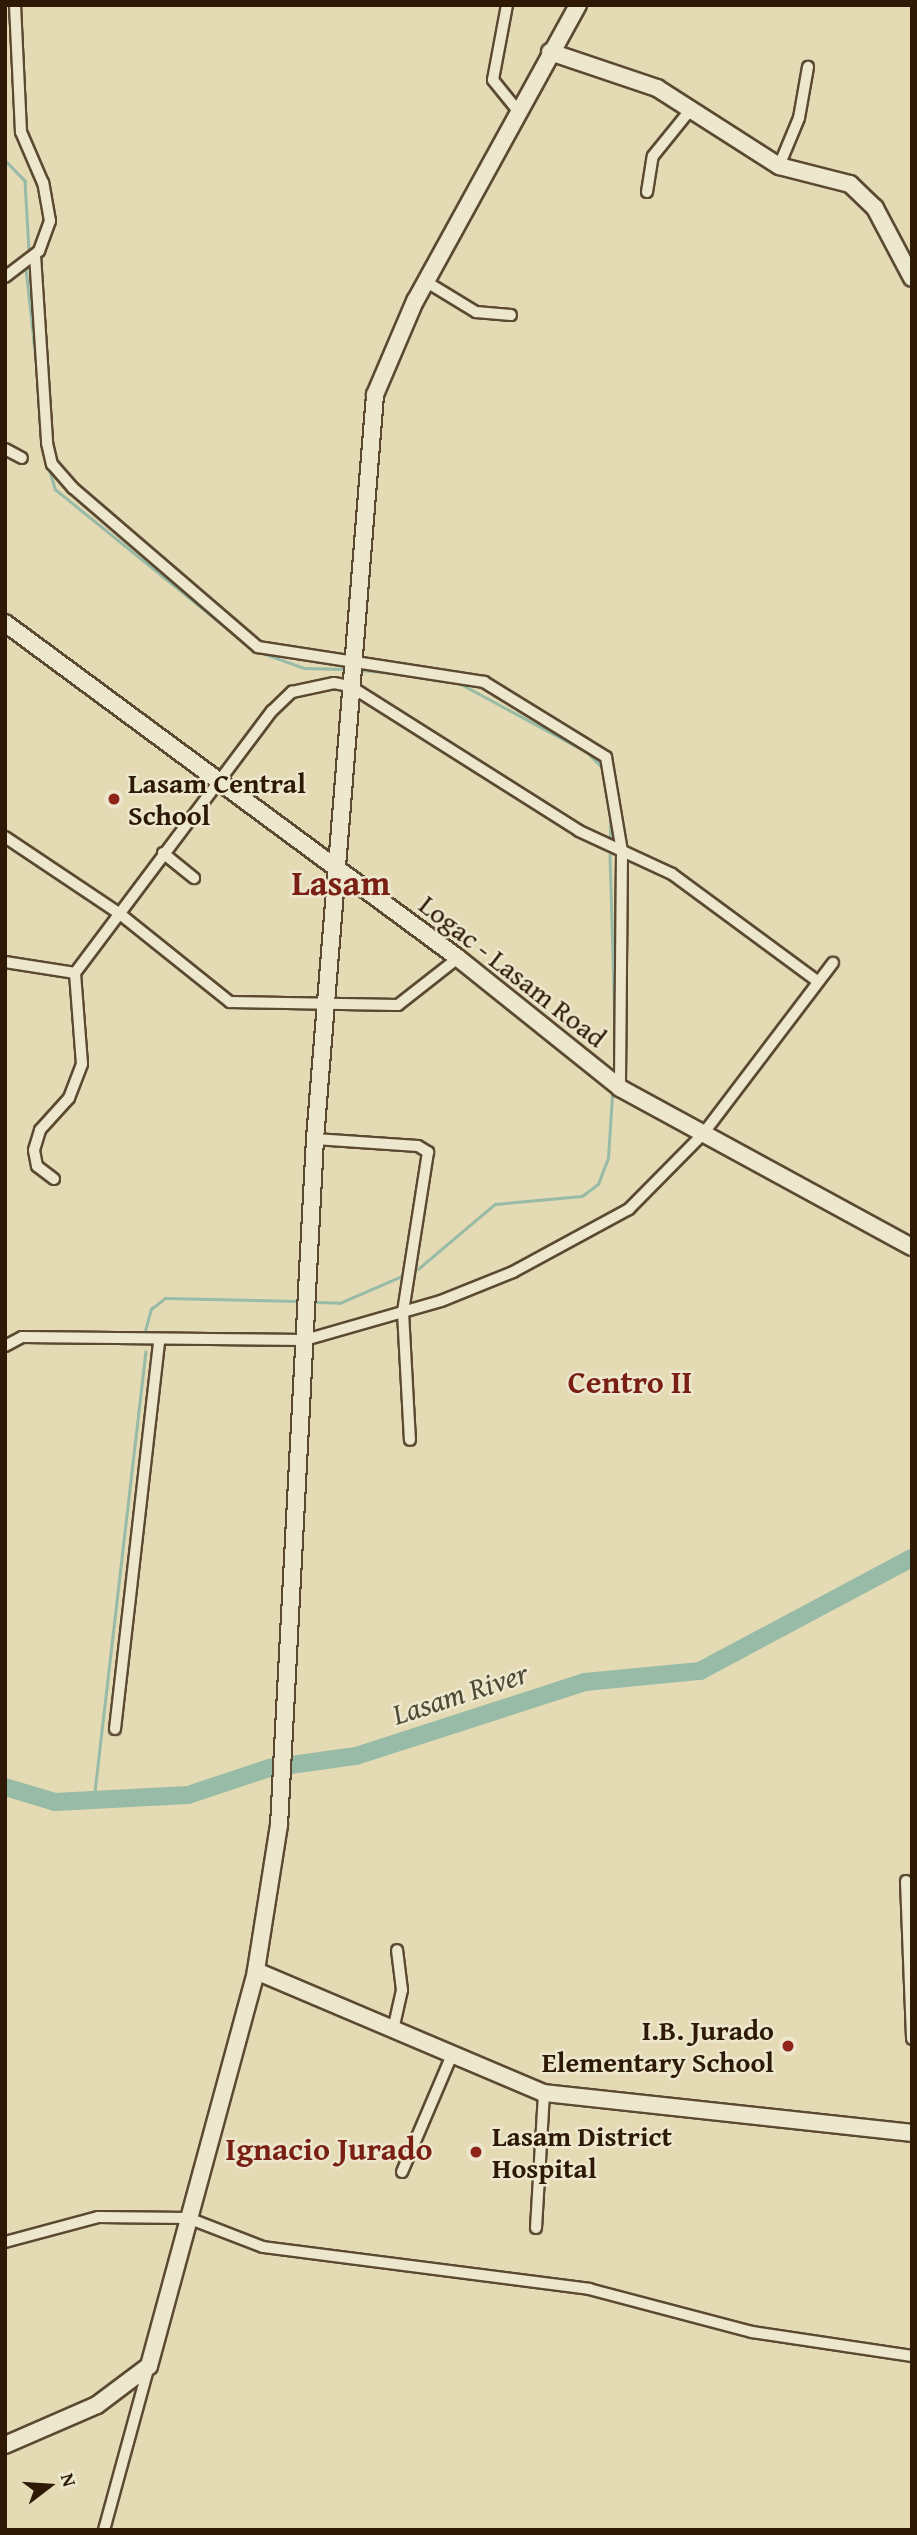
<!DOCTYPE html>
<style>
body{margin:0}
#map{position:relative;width:917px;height:2535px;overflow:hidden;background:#e4dab4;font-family:"Gentium Book Plus",serif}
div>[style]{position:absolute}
.stream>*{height:2.5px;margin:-1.25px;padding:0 1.25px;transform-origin:1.25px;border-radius:1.25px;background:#97bba7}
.river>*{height:18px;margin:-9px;padding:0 9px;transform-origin:9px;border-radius:9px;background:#97bba7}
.roads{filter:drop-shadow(2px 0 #5b4931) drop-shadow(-2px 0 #5b4931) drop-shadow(0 2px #5b4931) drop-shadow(0 -2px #5b4931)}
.street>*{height:10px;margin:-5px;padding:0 5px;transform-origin:5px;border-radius:5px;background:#ede7ce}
.secondary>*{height:16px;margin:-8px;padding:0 8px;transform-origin:8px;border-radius:8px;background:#ede7ce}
.dots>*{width:19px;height:19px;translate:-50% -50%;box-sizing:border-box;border:4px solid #ede7ce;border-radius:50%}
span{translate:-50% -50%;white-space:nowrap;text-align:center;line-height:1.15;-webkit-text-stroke:5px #ede7ce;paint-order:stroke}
.poi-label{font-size:28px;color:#2d1905;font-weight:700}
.left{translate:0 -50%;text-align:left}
.right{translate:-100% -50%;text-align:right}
.street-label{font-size:28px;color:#2d1905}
.water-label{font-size:30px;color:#4d4a36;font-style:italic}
.quarter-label{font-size:32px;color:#7a1f14;font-weight:700}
.district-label{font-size:35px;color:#7a1f14;font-weight:700}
.frame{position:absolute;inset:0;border:7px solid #2d1905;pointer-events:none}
.north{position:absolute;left:14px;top:2451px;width:70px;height:70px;-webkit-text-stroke:5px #ede7ce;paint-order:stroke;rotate:73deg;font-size:19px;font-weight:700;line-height:28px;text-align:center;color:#2d1905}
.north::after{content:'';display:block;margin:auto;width:24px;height:32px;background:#2d1905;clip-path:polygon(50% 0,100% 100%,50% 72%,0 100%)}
</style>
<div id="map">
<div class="stream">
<i style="left:5px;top:160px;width:29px;rotate:46deg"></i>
<i style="left:25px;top:181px;width:69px;rotate:86.7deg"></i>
<i style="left:26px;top:268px;width:102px;rotate:83.8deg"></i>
<i style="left:44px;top:452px;width:39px;rotate:73deg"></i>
<i style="left:55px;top:489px;width:252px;rotate:39deg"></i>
<i style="left:257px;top:651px;width:50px;rotate:19.9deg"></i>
<i style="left:304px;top:668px;width:41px;rotate:1.4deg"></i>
<i style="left:360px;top:670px;width:32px;rotate:5deg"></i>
<i style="left:461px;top:684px;width:143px;rotate:28.4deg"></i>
<i style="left:587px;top:752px;width:24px;rotate:45deg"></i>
<i style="left:610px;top:841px;width:29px;rotate:-90deg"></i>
<i style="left:610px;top:855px;width:171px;rotate:88.3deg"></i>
<i style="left:614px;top:1075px;width:35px;rotate:-88deg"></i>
<i style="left:418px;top:1269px;width:101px;rotate:-40.2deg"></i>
<i style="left:495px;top:1204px;width:87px;rotate:-5.3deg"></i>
<i style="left:582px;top:1196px;width:20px;rotate:-37deg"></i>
<i style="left:598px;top:1184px;width:28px;rotate:-69deg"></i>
<i style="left:608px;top:1158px;width:62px;rotate:-86.3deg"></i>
<i style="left:317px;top:1302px;width:23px;rotate:2deg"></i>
<i style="left:340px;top:1303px;width:68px;rotate:-23.5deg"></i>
<i style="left:145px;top:1331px;width:23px;rotate:-75deg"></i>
<i style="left:151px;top:1309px;width:18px;rotate:-38deg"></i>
<i style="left:165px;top:1298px;width:133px;rotate:1.3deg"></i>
<i style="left:94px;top:1796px;width:447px;rotate:-83.4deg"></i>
</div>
<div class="river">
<i style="left:5px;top:1787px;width:52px;rotate:16.7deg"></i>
<i style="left:55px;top:1802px;width:133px;rotate:-3deg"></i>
<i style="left:188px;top:1795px;width:85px;rotate:-18.4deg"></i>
<i style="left:269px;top:1768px;width:88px;rotate:-7.9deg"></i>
<i style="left:356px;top:1756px;width:241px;rotate:-17.9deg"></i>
<i style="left:585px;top:1682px;width:116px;rotate:-5.5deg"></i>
<i style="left:700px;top:1671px;width:240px;rotate:-28.1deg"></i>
</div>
<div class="roads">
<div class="street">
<i style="left:507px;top:5px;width:76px;rotate:100.6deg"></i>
<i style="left:493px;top:80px;width:40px;rotate:51deg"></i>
<i style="left:779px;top:166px;width:52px;rotate:-67.4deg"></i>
<i style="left:799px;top:118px;width:52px;rotate:-80deg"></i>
<i style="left:647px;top:192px;width:36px;rotate:-81deg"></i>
<i style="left:653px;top:156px;width:60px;rotate:-51deg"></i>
<i style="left:35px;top:255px;width:188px;rotate:86.3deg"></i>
<i style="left:47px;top:443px;width:22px;rotate:77deg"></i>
<i style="left:52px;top:464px;width:32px;rotate:49deg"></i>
<i style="left:73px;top:488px;width:244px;rotate:40.7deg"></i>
<i style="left:258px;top:647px;width:229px;rotate:8.8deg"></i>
<i style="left:484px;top:682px;width:143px;rotate:31.6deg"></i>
<i style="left:606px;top:757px;width:96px;rotate:80.4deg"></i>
<i style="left:622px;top:852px;width:236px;rotate:90.5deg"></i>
<i style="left:5px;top:277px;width:43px;rotate:-37.4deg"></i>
<i style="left:39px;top:251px;width:32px;rotate:-70deg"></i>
<i style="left:50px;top:221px;width:39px;rotate:-100deg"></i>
<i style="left:43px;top:183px;width:56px;rotate:-113.3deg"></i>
<i style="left:21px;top:132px;width:127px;rotate:-92.7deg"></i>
<i style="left:425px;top:281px;width:60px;rotate:31.3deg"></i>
<i style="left:476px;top:312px;width:35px;rotate:5deg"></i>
<i style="left:5px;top:449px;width:19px;rotate:28deg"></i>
<i style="left:5px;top:837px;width:138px;rotate:33.8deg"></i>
<i style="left:120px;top:914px;width:141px;rotate:38.7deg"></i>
<i style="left:230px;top:1002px;width:168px;rotate:1deg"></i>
<i style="left:398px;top:1005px;width:76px;rotate:-38.1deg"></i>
<i style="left:163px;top:853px;width:40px;rotate:39deg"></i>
<i style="left:5px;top:962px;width:71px;rotate:8.9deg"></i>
<i style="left:75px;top:973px;width:328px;rotate:-53.1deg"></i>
<i style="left:272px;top:711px;width:28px;rotate:-44deg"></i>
<i style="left:292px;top:692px;width:43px;rotate:-12.1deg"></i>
<i style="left:334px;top:683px;width:16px;rotate:11deg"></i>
<i style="left:350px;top:686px;width:271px;rotate:32.3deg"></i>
<i style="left:579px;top:831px;width:102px;rotate:24.8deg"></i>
<i style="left:672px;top:874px;width:180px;rotate:36.4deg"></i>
<i style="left:315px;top:1139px;width:103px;rotate:3.9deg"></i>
<i style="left:418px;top:1146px;width:12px;rotate:31deg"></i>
<i style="left:428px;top:1152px;width:162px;rotate:98.9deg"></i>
<i style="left:403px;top:1312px;width:128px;rotate:86.9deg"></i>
<i style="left:54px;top:1179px;width:21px;rotate:-143deg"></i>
<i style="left:37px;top:1166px;width:16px;rotate:-101deg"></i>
<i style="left:34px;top:1150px;width:21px;rotate:-73deg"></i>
<i style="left:40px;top:1130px;width:43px;rotate:-47.8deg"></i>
<i style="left:69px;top:1098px;width:36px;rotate:-69deg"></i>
<i style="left:82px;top:1064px;width:91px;rotate:-94.4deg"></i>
<i style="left:5px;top:1346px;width:19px;rotate:-28deg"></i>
<i style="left:22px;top:1337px;width:283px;rotate:0.6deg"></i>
<i style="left:305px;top:1340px;width:141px;rotate:-16deg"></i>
<i style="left:441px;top:1301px;width:78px;rotate:-21.9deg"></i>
<i style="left:513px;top:1272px;width:132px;rotate:-28.5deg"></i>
<i style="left:629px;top:1209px;width:105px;rotate:-45.4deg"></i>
<i style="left:703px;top:1134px;width:215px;rotate:-52.8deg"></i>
<i style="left:115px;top:1729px;width:389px;rotate:-83.5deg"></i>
<i style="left:906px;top:1881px;width:158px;rotate:87.8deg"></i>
<i style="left:393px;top:2030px;width:41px;rotate:-77.3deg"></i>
<i style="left:402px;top:1990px;width:40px;rotate:-97.1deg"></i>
<i style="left:402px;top:2172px;width:127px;rotate:-66.9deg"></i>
<i style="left:536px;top:2228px;width:135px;rotate:-86.6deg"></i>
<i style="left:5px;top:2242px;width:96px;rotate:-15deg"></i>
<i style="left:98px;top:2217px;width:90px;rotate:0.6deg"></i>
<i style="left:188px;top:2218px;width:80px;rotate:21.1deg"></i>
<i style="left:263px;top:2247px;width:329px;rotate:7.3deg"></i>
<i style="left:589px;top:2289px;width:169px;rotate:14.8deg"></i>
<i style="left:752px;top:2332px;width:162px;rotate:8.5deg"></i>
<i style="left:104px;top:2530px;width:170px;rotate:-74.7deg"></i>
</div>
<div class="secondary">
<i style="left:578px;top:5px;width:338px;rotate:118.8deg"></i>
<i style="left:415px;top:301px;width:102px;rotate:113.1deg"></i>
<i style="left:375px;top:395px;width:746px;rotate:94.61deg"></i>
<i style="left:315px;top:1139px;width:687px;rotate:93deg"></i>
<i style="left:279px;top:1825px;width:148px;rotate:99deg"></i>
<i style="left:256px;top:1971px;width:313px;rotate:23deg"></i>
<i style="left:544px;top:2093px;width:370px;rotate:6.2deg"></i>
<i style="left:550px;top:52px;width:113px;rotate:18.6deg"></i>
<i style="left:657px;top:88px;width:145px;rotate:32.6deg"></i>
<i style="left:779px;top:166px;width:73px;rotate:14.2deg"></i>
<i style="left:850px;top:184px;width:35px;rotate:44deg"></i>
<i style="left:875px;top:208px;width:79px;rotate:62.1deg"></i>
<i style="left:5px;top:623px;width:563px;rotate:36.48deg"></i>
<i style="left:458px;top:958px;width:208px;rotate:38.7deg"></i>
<i style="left:620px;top:1088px;width:332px;rotate:28.6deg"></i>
<i style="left:5px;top:2445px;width:100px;rotate:-23.5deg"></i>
<i style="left:97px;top:2405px;width:65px;rotate:-36.9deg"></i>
<i style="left:149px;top:2366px;width:409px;rotate:-74.8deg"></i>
</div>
</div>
<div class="dots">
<i style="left:114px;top:799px;background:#8f2418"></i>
<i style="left:788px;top:2046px;background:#8f2418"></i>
<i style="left:476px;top:2152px;background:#8f2418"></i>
</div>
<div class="poi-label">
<span class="left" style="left:128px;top:799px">Lasam Central<br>School</span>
<span class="right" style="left:774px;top:2046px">I.B. Jurado<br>Elementary School</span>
<span class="left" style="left:492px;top:2152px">Lasam District<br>Hospital</span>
</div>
<div class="street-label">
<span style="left:513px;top:971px;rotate:38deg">Logac - Lasam Road</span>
</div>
<div class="water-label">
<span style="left:460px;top:1693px;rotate:-18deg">Lasam River</span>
</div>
<div class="quarter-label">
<span style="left:630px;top:1382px">Centro II</span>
<span style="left:329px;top:2149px">Ignacio Jurado</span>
</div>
<div class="district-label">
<span style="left:341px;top:883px">Lasam</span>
</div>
<div class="frame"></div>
<div class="north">N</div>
</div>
